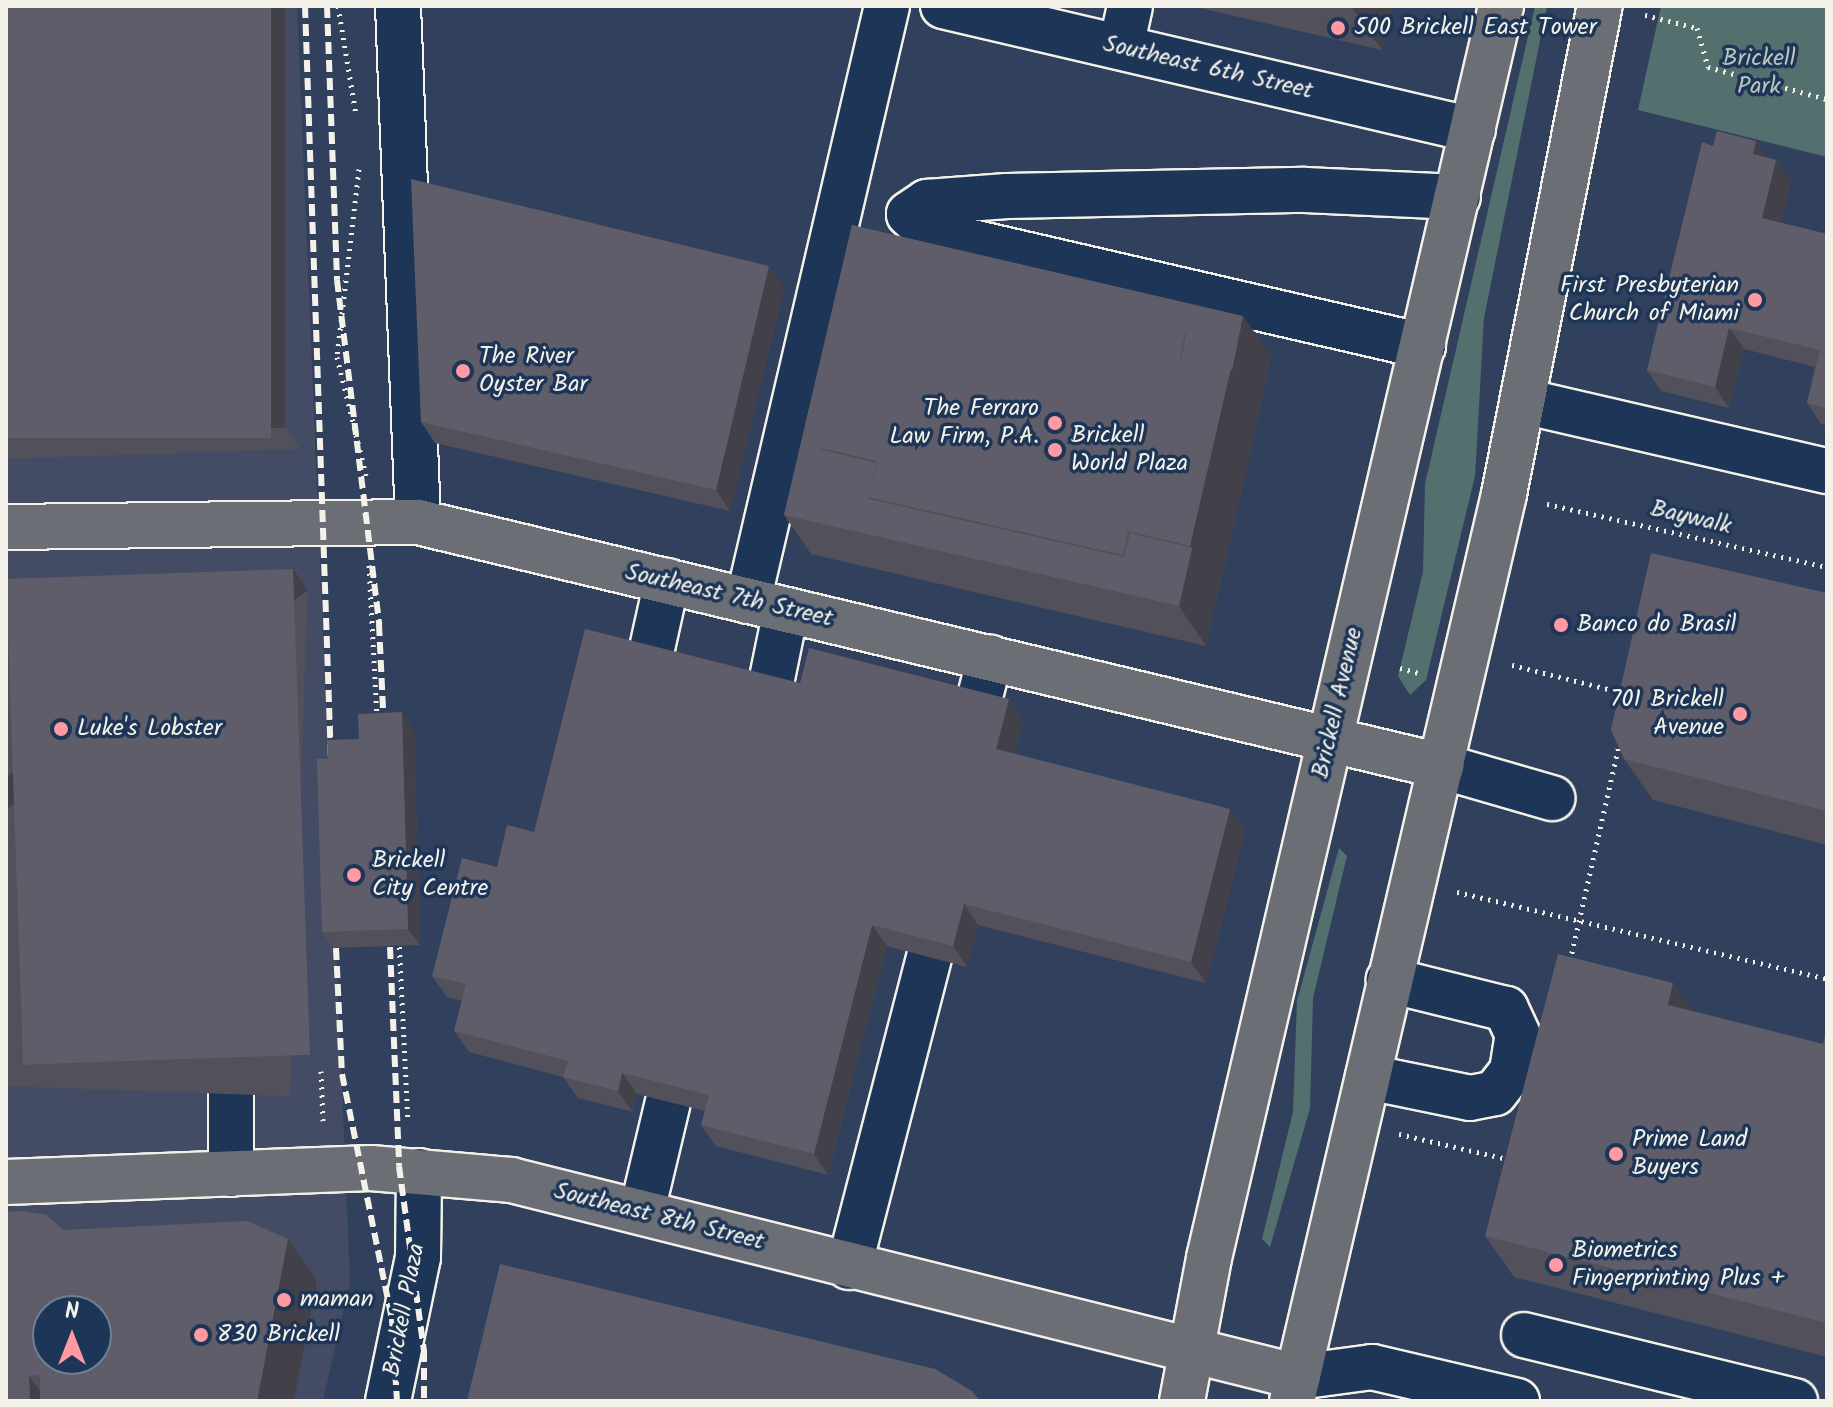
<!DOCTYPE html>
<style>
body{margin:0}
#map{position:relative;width:1833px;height:1407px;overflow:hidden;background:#31415d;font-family:Kalam,sans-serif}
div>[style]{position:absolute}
.built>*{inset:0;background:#434c64}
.green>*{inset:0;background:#54706e}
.path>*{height:5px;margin-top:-2.5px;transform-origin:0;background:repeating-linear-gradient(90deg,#f4f1e8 0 2px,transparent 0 8px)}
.roads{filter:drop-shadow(2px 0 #f4f1e8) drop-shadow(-2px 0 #f4f1e8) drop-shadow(0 2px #f4f1e8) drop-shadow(0 -2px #f4f1e8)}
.minor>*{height:44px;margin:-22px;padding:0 22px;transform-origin:22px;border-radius:22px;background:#1d3557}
.major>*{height:44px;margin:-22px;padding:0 22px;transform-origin:22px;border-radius:22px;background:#6b6f75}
.rail>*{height:6px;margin-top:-3px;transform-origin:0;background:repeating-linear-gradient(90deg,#f4f1e8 0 12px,transparent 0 18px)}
.wall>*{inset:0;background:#52505b;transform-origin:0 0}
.shaded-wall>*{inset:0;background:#42414a;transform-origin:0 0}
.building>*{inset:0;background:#5f5d6a;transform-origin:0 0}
.dots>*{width:22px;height:22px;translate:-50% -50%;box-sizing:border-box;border:4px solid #1d3557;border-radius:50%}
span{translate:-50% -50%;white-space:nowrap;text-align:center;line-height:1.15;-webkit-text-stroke:7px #1d3557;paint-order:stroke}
.poi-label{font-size:24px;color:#f4f1e8}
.left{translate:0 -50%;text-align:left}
.right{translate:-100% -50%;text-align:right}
.park-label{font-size:24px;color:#bcc4bd}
.street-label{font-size:24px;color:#f4f1e8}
.frame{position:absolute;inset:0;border:8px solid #f4f1e8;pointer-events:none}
.north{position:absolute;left:32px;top:1295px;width:80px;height:80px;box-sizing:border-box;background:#1d3557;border:2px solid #738091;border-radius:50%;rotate:0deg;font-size:22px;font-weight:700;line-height:32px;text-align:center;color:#f4f1e8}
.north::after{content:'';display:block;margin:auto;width:28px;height:36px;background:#ff9aa2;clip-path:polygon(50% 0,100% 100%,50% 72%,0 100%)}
</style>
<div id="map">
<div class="built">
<i style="clip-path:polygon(evenodd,6px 6px,297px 6px,350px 1281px,323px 1401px,6px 1401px,6px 6px,48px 1311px,96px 1311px,96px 1359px,48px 1359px,48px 1311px)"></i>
</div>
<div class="green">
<i style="clip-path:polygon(1535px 6px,1547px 6px,1484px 318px,1475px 476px,1426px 680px,1410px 695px,1398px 676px,1423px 572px,1425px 484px)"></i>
<i style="clip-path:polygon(1661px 6px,1827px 6px,1827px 157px,1638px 110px)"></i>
<i style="clip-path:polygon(1339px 848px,1347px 856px,1313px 998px,1310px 1108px,1270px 1247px,1262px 1239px,1293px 1112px,1297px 1001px)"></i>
</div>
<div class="path">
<i style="left:338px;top:6px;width:110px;rotate:80.6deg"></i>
<i style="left:1645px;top:15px;width:54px;rotate:14deg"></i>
<i style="left:1697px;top:28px;width:41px;rotate:74.2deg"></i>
<i style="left:1708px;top:67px;width:123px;rotate:15.1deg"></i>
<i style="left:359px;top:169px;width:189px;rotate:96.7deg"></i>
<i style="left:337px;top:357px;width:122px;rotate:76.2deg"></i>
<i style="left:1547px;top:504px;width:287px;rotate:12.7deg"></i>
<i style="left:369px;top:565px;width:154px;rotate:87deg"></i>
<i style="left:1512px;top:665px;width:115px;rotate:14deg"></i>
<i style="left:1400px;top:668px;width:20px;rotate:15deg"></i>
<i style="left:1457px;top:892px;width:380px;rotate:13.2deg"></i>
<i style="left:399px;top:939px;width:181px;rotate:87.2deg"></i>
<i style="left:1570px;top:961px;width:226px;rotate:-77.2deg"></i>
<i style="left:321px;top:1071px;width:50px;rotate:87.7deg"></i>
<i style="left:1399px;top:1134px;width:116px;rotate:13deg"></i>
</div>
<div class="roads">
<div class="minor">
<i style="left:398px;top:6px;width:516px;rotate:87.78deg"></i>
<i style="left:943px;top:6px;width:544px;rotate:13.17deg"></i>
<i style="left:1121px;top:47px;width:42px;rotate:-77.6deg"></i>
<i style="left:1423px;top:346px;width:508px;rotate:-167.03deg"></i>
<i style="left:928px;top:232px;width:26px;rotate:-137deg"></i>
<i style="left:909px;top:214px;width:22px;rotate:-34deg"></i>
<i style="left:927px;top:202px;width:80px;rotate:-4.3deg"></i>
<i style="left:1007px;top:196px;width:298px;rotate:-1.2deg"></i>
<i style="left:1305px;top:190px;width:153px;rotate:2.6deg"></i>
<i style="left:1523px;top:401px;width:312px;rotate:13deg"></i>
<i style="left:748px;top:601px;width:611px;rotate:-76.85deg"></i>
<i style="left:649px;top:662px;width:83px;rotate:-77.5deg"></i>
<i style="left:769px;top:693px;width:85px;rotate:-78.4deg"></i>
<i style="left:977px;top:708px;width:52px;rotate:-75.4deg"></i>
<i style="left:1441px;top:766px;width:116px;rotate:16.1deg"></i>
<i style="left:1368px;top:1077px;width:104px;rotate:11.6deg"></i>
<i style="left:1470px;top:1098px;width:25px;rotate:-11deg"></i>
<i style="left:1495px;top:1093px;width:28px;rotate:-52deg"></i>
<i style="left:1512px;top:1071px;width:36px;rotate:-81deg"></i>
<i style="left:1518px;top:1035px;width:29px;rotate:-115deg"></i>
<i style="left:1506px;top:1009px;width:121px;rotate:-166.1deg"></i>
<i style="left:231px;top:1080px;width:94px;rotate:90deg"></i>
<i style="left:642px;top:1211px;width:112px;rotate:-76.6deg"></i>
<i style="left:849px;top:1267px;width:320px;rotate:-75.5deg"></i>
<i style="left:1524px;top:1335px;width:279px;rotate:13.7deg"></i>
<i style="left:1298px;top:1377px;width:75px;rotate:-7.7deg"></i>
<i style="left:1372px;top:1367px;width:149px;rotate:13.2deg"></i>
<i style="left:388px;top:1401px;width:147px;rotate:-78.2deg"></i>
<i style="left:418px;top:1257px;width:86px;rotate:-89.3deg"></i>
</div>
<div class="major">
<i style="left:6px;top:527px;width:412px;rotate:-0.7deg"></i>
<i style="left:418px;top:522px;width:1052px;rotate:13.42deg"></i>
<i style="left:6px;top:1182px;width:365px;rotate:-2.2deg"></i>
<i style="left:371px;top:1168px;width:141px;rotate:4.9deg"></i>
<i style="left:511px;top:1180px;width:811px;rotate:14.05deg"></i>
<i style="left:1182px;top:1401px;width:146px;rotate:-79.3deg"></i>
<i style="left:1209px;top:1258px;width:1286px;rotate:-76.87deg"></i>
<i style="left:1292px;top:1401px;width:931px;rotate:-76.84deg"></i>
<i style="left:1504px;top:494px;width:497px;rotate:-78.9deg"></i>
</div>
</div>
<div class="rail">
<i style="left:305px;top:6px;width:756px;rotate:88.03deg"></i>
<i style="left:327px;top:6px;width:274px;rotate:87.9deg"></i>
<i style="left:337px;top:280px;width:347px;rotate:83deg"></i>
<i style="left:379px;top:624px;width:105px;rotate:87.3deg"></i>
<i style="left:390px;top:947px;width:219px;rotate:87.6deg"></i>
<i style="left:399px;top:1166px;width:186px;rotate:82.3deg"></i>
<i style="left:424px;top:1350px;width:51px;rotate:90deg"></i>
<i style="left:336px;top:948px;width:126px;rotate:87.3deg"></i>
<i style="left:342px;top:1074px;width:250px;rotate:78.5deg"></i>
<i style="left:392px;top:1319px;width:82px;rotate:86.5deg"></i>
</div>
<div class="wall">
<i style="clip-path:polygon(6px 6px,300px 449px,6px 459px)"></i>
<i style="clip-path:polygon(1191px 6px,1392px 6px,1382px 50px)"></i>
<i style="clip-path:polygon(1756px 141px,1768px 158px,1776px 160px,1791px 181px,1781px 223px,1827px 234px,1827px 426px,1821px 424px,1807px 403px,1815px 367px,1744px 349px,1729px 408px,1661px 391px,1647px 370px,1713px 146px)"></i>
<i style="clip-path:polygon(852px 225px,1271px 355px,1260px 410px,1206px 646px,811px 554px,784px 515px)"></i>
<i style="clip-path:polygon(784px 287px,730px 511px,435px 443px,421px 422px)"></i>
<i style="left:6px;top:578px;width:302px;height:508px;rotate:2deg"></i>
<i style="clip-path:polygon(1827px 593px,1827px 845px,1653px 800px,1624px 759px)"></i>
<i style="clip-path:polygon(800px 683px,1023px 720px,1015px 754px,1230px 809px,1245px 830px,1206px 983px,978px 925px,967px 967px,887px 946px,828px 1175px,716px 1146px,701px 1125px,705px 1111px,637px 1094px,633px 1112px,578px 1098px,563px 1077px,469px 1052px,454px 1031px,462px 1001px,447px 997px,432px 976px,497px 867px,534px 832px)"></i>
<i style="clip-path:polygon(414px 729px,420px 945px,333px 948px,322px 932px,328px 759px,359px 739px)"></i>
<i style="clip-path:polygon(1693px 1011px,1823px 1044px,1827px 1030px,1827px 1357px,1514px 1277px,1485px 1236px)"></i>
<i style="clip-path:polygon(63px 1230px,317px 1280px,294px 1401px,6px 1401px)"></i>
</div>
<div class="shaded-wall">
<i style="left:271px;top:6px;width:14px;height:422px"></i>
<i style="clip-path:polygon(1354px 6px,1392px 6px,1382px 50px,1353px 9px)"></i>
<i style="clip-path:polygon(1756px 141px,1771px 162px,1753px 154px)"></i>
<i style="clip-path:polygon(1776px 160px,1791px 181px,1777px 240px,1762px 218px)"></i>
<i style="clip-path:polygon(769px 266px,784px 287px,730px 511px,716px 490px)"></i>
<i style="clip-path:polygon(1243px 316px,1271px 355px,1260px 410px,1206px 646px,1179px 606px,1192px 548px,1190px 546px)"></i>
<i style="clip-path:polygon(1729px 328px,1744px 349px,1729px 408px,1715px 387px)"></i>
<i style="left:293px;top:569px;width:26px;height:486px;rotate:54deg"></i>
<i style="clip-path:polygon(1009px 699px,1023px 720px,1011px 770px,996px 749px)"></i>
<i style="clip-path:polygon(402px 712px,414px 729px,420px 945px,408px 929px)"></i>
<i style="clip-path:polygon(1230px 809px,1245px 830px,1206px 983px,1191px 962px)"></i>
<i style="clip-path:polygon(964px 904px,978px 925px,967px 967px,953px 946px)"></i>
<i style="clip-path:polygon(872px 925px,887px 946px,828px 1175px,814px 1154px)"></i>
<i style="clip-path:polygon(1673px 983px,1702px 1025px,1668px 1005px)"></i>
<i style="clip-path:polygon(622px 1073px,637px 1094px,633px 1112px,618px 1091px)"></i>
<i style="clip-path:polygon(288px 1239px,317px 1280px,294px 1401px,257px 1401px)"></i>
<i style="clip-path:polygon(29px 1376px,47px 1401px,30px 1401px)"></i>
</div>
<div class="building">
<i style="left:6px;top:6px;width:265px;height:432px"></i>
<i style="clip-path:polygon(1717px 131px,1756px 141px,1753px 154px,1776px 160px,1762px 218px,1827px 234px,1827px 408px,1807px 403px,1820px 350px,1729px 328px,1715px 387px,1647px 370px,1702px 142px,1713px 146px)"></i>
<i style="clip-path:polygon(411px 179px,769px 266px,716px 490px,421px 422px)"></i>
<i style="clip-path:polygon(852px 225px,1243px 316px,1232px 371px,1231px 368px,1181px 357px,1187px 332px,1186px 330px,909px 267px,898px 314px,854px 304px,821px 448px,823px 450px,876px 463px,868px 497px,869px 499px,1124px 557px,1130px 533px,1192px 548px,1179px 606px,784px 515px)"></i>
<i style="clip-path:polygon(909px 267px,1186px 330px,1180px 357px,1231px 368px,1190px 546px,1128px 531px,1123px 555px,868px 497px,877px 461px,821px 448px,854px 304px,898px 314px)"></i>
<i style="clip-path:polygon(1651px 553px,1827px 593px,1827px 811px,1624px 759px,1611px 730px)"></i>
<i style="left:293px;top:569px;width:486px;height:287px;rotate:88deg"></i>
<i style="clip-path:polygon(585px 629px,800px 683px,809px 648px,1009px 699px,996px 749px,1230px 809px,1191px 962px,964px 904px,953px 946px,872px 925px,814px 1154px,701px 1125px,709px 1095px,622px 1073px,618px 1091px,563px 1077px,568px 1061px,454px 1031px,466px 984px,432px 976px,462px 858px,497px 867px,507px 825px,534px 832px)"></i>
<i style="clip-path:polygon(402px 712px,408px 929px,322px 932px,317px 759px,328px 759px,327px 740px,359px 739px,358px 714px)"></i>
<i style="clip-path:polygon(1558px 954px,1673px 983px,1668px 1005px,1823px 1044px,1827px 1030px,1827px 1323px,1485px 1236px)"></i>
<i style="clip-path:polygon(evenodd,20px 1211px,47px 1215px,63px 1230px,247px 1221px,288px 1239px,257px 1401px,40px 1401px,40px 1375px,29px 1376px,30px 1401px,6px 1401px,6px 1212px,20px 1211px,48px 1311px,96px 1311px,96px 1359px,48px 1359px,48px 1311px)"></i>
<i style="clip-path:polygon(500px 1264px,935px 1369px,972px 1391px,980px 1401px,467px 1401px)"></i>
</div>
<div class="dots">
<i style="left:1338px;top:28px;background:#ff9aa2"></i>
<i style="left:1755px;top:300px;background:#ff9aa2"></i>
<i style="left:463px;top:371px;background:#ff9aa2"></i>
<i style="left:1055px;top:423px;background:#ff9aa2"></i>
<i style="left:1055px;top:450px;background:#ff9aa2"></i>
<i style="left:1561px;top:625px;background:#ff9aa2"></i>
<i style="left:1740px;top:714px;background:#ff9aa2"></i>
<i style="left:61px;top:729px;background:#ff9aa2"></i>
<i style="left:354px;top:875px;background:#ff9aa2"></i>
<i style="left:1616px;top:1154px;background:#ff9aa2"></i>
<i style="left:1556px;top:1265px;background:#ff9aa2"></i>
<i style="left:284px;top:1300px;background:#ff9aa2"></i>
<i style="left:201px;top:1335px;background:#ff9aa2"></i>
</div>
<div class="poi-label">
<span class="left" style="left:1354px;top:28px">500 Brickell East Tower</span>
<span class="right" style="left:1739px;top:300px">First Presbyterian<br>Church of Miami</span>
<span class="left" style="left:479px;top:371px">The River<br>Oyster Bar</span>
<span class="right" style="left:1039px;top:423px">The Ferraro<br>Law Firm, P.A.</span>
<span class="left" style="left:1071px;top:450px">Brickell<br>World Plaza</span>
<span class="left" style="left:1577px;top:625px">Banco do Brasil</span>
<span class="right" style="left:1724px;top:714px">701 Brickell<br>Avenue</span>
<span class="left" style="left:77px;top:729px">Luke's Lobster</span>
<span class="left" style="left:372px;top:875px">Brickell<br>City Centre</span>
<span class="left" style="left:1632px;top:1154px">Prime Land<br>Buyers</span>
<span class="left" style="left:1572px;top:1265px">Biometrics<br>Fingerprinting Plus +</span>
<span class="left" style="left:300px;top:1300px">maman</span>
<span class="left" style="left:217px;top:1335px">830 Brickell</span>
</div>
<div class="park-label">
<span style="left:1759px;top:73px">Brickell<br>Park</span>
</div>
<div class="street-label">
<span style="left:1208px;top:68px;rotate:13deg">Southeast 6th Street</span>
<span style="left:1691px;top:518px;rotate:13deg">Baywalk</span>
<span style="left:729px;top:596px;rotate:13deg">Southeast 7th Street</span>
<span style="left:1338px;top:703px;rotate:-77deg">Brickell Avenue</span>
<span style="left:659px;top:1217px;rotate:14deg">Southeast 8th Street</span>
<span style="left:405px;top:1310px;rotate:-79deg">Brickell Plaza</span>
</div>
<div class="frame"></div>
<div class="north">N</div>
</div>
